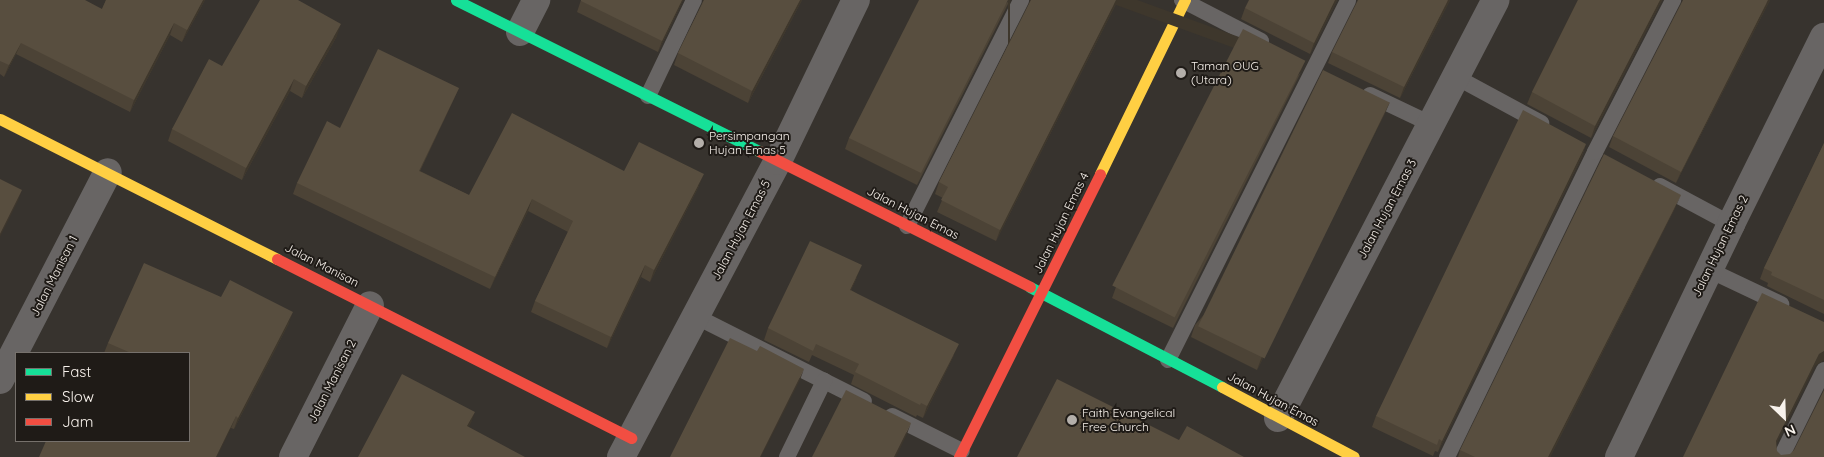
<!DOCTYPE html>
<style>
body{margin:0}
#map{position:relative;width:1824px;height:457px;overflow:hidden;background:#37332e;font-family:Quicksand,sans-serif}
div>[style]{position:absolute}
.lane>*{height:16px;margin:-8px;padding:0 8px;transform-origin:8px;border-radius:8px;background:#686564}
.street>*{height:28px;margin:-14px;padding:0 14px;transform-origin:14px;border-radius:14px;background:#686564}
.fast>*{height:11px;margin:-5.5px;padding:0 5.5px;transform-origin:5.5px;border-radius:5.5px;background:#16e098}
.slow>*{height:11px;margin:-5.5px;padding:0 5.5px;transform-origin:5.5px;border-radius:5.5px;background:#ffcf43}
.jam>*{height:11px;margin:-5.5px;padding:0 5.5px;transform-origin:5.5px;border-radius:5.5px;background:#f24e42}
.wall>*{inset:0;background:#4c4336}
.shaded-wall>*{inset:0;background:#3e372c;transform-origin:0 0}
.building>*{inset:0;background:#584e3f;transform-origin:0 0}
.dots>*{width:14px;height:14px;translate:-50% -50%;box-sizing:border-box;border:2px solid #1f1b17;border-radius:50%}
span{translate:-50% -50%;white-space:nowrap;text-align:center;line-height:1.15;-webkit-text-stroke:4px #1f1b17;paint-order:stroke}
.poi-label{font-size:12px;color:#f8f2ec}
.left{translate:0 -50%;text-align:left}
.street-label{font-size:12px;color:#f8f2ec}
.legend{position:absolute;left:15px;top:352px;width:175px;height:90px;box-sizing:border-box;background:#1f1b17;border:1px solid #76716c;margin:0;padding:6px 9px;list-style:none;font-size:15px;color:#f8f2ec}
.legend li{display:flex;align-items:center;gap:10px;height:25px}
.legend b{width:25px;border:1px solid #76716c}
.north{position:absolute;left:1759px;top:392px;width:50px;height:50px;-webkit-text-stroke:4px #1f1b17;paint-order:stroke;rotate:156deg;font-size:14px;font-weight:700;line-height:20px;text-align:center;color:#f8f2ec}
.north::after{content:'';display:block;margin:auto;width:18px;height:22px;background:#f8f2ec;clip-path:polygon(50% 0,100% 100%,50% 72%,0 100%)}
</style>
<div id="map">
<div class="lane">
<i style="left:1182px;top:0;width:89px;rotate:27.4deg"></i>
<i style="left:1456px;top:77px;width:97px;rotate:28.4deg"></i>
<i style="left:1370px;top:95px;width:68px;rotate:25.4deg"></i>
<i style="left:648px;top:96px;width:106px;rotate:-64.4deg"></i>
<i style="left:1660px;top:186px;width:81px;rotate:28.2deg"></i>
<i style="left:907px;top:226px;width:253px;rotate:-63.2deg"></i>
<i style="left:1709px;top:270px;width:80px;rotate:25.3deg"></i>
<i style="left:695px;top:316px;width:189px;rotate:26.7deg"></i>
<i style="left:1168px;top:360px;width:402px;rotate:-63.4deg"></i>
<i style="left:892px;top:416px;width:78px;rotate:26.6deg"></i>
<i style="left:787px;top:457px;width:85px;rotate:-64deg"></i>
<i style="left:1447px;top:457px;width:339px;rotate:-64.1deg"></i>
<i style="left:1595px;top:152px;width:171px;rotate:-62.8deg"></i>
<i style="left:1781px;top:457px;width:97px;rotate:-63.7deg"></i>
</div>
<div class="street">
<i style="left:520px;top:32px;width:36px;rotate:-63deg"></i>
<i style="left:0;top:380px;width:234px;rotate:-62.6deg"></i>
<i style="left:1278px;top:418px;width:471px;rotate:-62.5deg"></i>
<i style="left:293px;top:457px;width:170px;rotate:-63.1deg"></i>
<i style="left:621px;top:457px;width:335px;rotate:-62.1deg"></i>
<i style="left:778px;top:161px;width:179px;rotate:-64.2deg"></i>
<i style="left:1619px;top:457px;width:259px;rotate:-64.3deg"></i>
<i style="left:1731px;top:224px;width:209px;rotate:-63.6deg"></i>
</div>
<div class="fast">
<i style="left:456px;top:0;width:339px;rotate:26.5deg"></i>
<i style="left:1030px;top:287px;width:216px;rotate:27.5deg"></i>
</div>
<div class="slow">
<i style="left:0;top:119px;width:310px;rotate:26.8deg"></i>
<i style="left:1100px;top:174px;width:194px;rotate:-64deg"></i>
<i style="left:1222px;top:387px;width:149px;rotate:27.9deg"></i>
</div>
<div class="jam">
<i style="left:759px;top:151px;width:303px;rotate:26.6deg"></i>
<i style="left:277px;top:259px;width:397px;rotate:26.8deg"></i>
<i style="left:959px;top:457px;width:316px;rotate:-63.5deg"></i>
</div>
<div class="wall">
<i style="clip-path:polygon(0 0,102px 9px,106px 0,205px 0,182px 42px,170px 35px,130px 112px,16px 54px,4px 77px,0 74px)"></i>
<i style="clip-path:polygon(581px 0,683px 0,658px 52px,577px 12px)"></i>
<i style="clip-path:polygon(704px 0,802px 0,748px 103px,674px 65px,678px 53px)"></i>
<i style="clip-path:polygon(1010px 0,917px 185px,845px 149px,849px 138px)"></i>
<i style="clip-path:polygon(1031px 0,1118px 0,996px 241px,937px 212px,943px 198px,935px 194px,939px 182px)"></i>
<i style="clip-path:polygon(1337px 0,1310px 54px,1241px 19px,1245px 8px)"></i>
<i style="clip-path:polygon(1450px 0,1400px 98px,1328px 63px,1332px 52px)"></i>
<i style="clip-path:polygon(1578px 0,1662px 0,1591px 138px,1527px 104px,1532px 92px)"></i>
<i style="clip-path:polygon(1770px 0,1676px 183px,1609px 147px,1613px 136px)"></i>
<i style="clip-path:polygon(337px 36px,302px 98px,290px 91px,242px 180px,168px 141px,172px 129px,222px 66px)"></i>
<i style="clip-path:polygon(1301px 72px,1173px 328px,1112px 298px,1116px 287px)"></i>
<i style="clip-path:polygon(459px 88px,454px 99px,420px 171px,469px 195px,624px 171px,699px 186px,650px 282px,641px 277px,607px 348px,531px 312px,535px 301px,568px 232px,528px 211px,490px 289px,293px 194px,297px 183px,340px 128px)"></i>
<i style="clip-path:polygon(1390px 102px,1385px 113px,1257px 370px,1191px 337px,1195px 325px)"></i>
<i style="clip-path:polygon(1824px 143px,1824px 314px,1767px 286px,1768px 283px,1760px 279px,1764px 268px)"></i>
<i style="clip-path:polygon(1586px 144px,1582px 156px,1438px 452px,1435px 451px,1433px 456px,1372px 427px,1376px 416px)"></i>
<i style="clip-path:polygon(1676px 206px,1550px 457px,1458px 457px,1460px 450px)"></i>
<i style="clip-path:polygon(857px 277px,851px 290px,954px 355px,923px 418px,917px 415px,916px 417px,851px 384px,854px 375px,812px 355px,809px 362px,764px 340px,768px 328px)"></i>
<i style="clip-path:polygon(221px 297px,289px 323px,234px 429px,231px 428px,189px 441px,189px 353px,104px 353px,108px 343px)"></i>
</div>
<div class="shaded-wall">
<i style="clip-path:polygon(203px 0,205px 0,182px 42px,187px 30px)"></i>
<i style="clip-path:polygon(682px 0,683px 0,658px 52px,662px 41px)"></i>
<i style="clip-path:polygon(800px 0,802px 0,748px 103px,752px 91px)"></i>
<i style="left:1008px;top:0;width:2px;height:194px"></i>
<i style="clip-path:polygon(1116px 0,1118px 0,996px 241px,1000px 230px)"></i>
<i style="clip-path:polygon(1335px 0,1337px 0,1310px 54px,1314px 43px)"></i>
<i style="clip-path:polygon(1448px 0,1450px 0,1400px 98px,1404px 87px)"></i>
<i style="clip-path:polygon(1660px 0,1662px 0,1591px 138px,1595px 126px)"></i>
<i style="clip-path:polygon(1768px 0,1770px 0,1676px 183px,1681px 172px)"></i>
<i style="clip-path:polygon(174px 23px,170px 35px,130px 112px,134px 100px)"></i>
<i style="clip-path:polygon(341px 24px,337px 36px,302px 98px,306px 86px)"></i>
<i style="clip-path:polygon(21px 43px,16px 54px,4px 77px,9px 65px)"></i>
<i style="left:1305px;top:61px;width:12px;height:286px;rotate:110deg"></i>
<i style="clip-path:polygon(294px 79px,290px 91px,242px 180px,246px 168px)"></i>
<i style="clip-path:polygon(459px 88px,454px 99px,414px 182px,419px 171px)"></i>
<i style="clip-path:polygon(1390px 102px,1385px 113px,1257px 370px,1261px 359px)"></i>
<i style="clip-path:polygon(1586px 144px,1582px 156px,1438px 452px,1442px 441px)"></i>
<i style="clip-path:polygon(704px 174px,699px 186px,650px 282px,654px 270px)"></i>
<i style="clip-path:polygon(22px 190px,18px 201px,0 237px,0 234px)"></i>
<i style="clip-path:polygon(1681px 195px,1676px 206px,1550px 457px,1548px 457px)"></i>
<i style="clip-path:polygon(532px 199px,528px 211px,490px 289px,495px 277px)"></i>
<i style="clip-path:polygon(645px 265px,641px 277px,607px 348px,611px 337px)"></i>
<i style="clip-path:polygon(862px 265px,857px 277px,846px 301px,850px 290px)"></i>
<i style="clip-path:polygon(293px 312px,289px 323px,234px 429px,238px 418px)"></i>
<i style="clip-path:polygon(959px 344px,954px 355px,923px 418px,927px 406px)"></i>
<i style="clip-path:polygon(1824px 351px,1824px 360px,1815px 366px,1772px 453px,1776px 441px,1819px 354px)"></i>
<i style="clip-path:polygon(804px 369px,800px 380px,761px 457px,760px 457px)"></i>
<i style="clip-path:polygon(475px 412px,471px 423px,463px 438px,467px 426px)"></i>
<i style="clip-path:polygon(236px 416px,231px 428px,217px 457px,216px 457px)"></i>
<i style="clip-path:polygon(911px 423px,907px 434px,896px 457px,894px 457px)"></i>
</div>
<div class="building">
<i style="clip-path:polygon(0 0,85px 0,102px 9px,106px 0,203px 0,187px 30px,174px 23px,134px 100px,21px 43px,9px 65px,0 61px)"></i>
<i style="clip-path:polygon(260px 0,298px 0,341px 24px,306px 86px,294px 79px,246px 168px,172px 129px,209px 59px,222px 66px)"></i>
<i style="clip-path:polygon(581px 0,682px 0,662px 41px,581px 1px)"></i>
<i style="clip-path:polygon(704px 0,800px 0,752px 91px,678px 53px)"></i>
<i style="clip-path:polygon(919px 0,1008px 0,921px 173px,849px 138px)"></i>
<i style="clip-path:polygon(1031px 0,1116px 0,1000px 230px,941px 200px,948px 187px,939px 182px)"></i>
<i style="clip-path:polygon(1249px 0,1335px 0,1314px 43px,1245px 8px)"></i>
<i style="clip-path:polygon(1358px 0,1448px 0,1404px 87px,1332px 52px)"></i>
<i style="clip-path:polygon(1578px 0,1660px 0,1595px 126px,1532px 92px)"></i>
<i style="clip-path:polygon(1683px 0,1768px 0,1681px 172px,1613px 136px)"></i>
<i style="left:1243px;top:29px;width:70px;height:288px;rotate:27deg"></i>
<i style="clip-path:polygon(378px 49px,459px 88px,419px 171px,469px 195px,512px 113px,624px 171px,639px 142px,704px 174px,654px 270px,645px 265px,611px 337px,535px 301px,573px 221px,532px 199px,495px 277px,297px 183px,327px 121px,340px 128px)"></i>
<i style="left:1323px;top:70px;width:74px;height:285px;rotate:26deg"></i>
<i style="clip-path:polygon(1523px 110px,1586px 144px,1442px 441px,1439px 439px,1437px 445px,1376px 416px)"></i>
<i style="clip-path:polygon(1824px 143px,1824px 300px,1771px 275px,1772px 272px,1764px 268px)"></i>
<i style="clip-path:polygon(1604px 154px,1681px 195px,1548px 457px,1475px 457px,1460px 450px)"></i>
<i style="clip-path:polygon(0 179px,22px 190px,0 234px)"></i>
<i style="clip-path:polygon(810px 241px,862px 265px,850px 290px,959px 344px,927px 406px,921px 403px,920px 405px,855px 372px,859px 364px,816px 344px,813px 351px,768px 328px)"></i>
<i style="clip-path:polygon(144px 263px,221px 297px,230px 280px,293px 312px,238px 418px,236px 416px,216px 457px,39px 457px,46px 441px,189px 441px,189px 353px,131px 353px,108px 343px)"></i>
<i style="clip-path:polygon(1762px 293px,1824px 322px,1824px 351px,1819px 354px,1776px 441px,1777px 451px,1781px 455px,1790px 454px,1794px 450px,1824px 390px,1824px 457px,1683px 457px)"></i>
<i style="clip-path:polygon(730px 338px,757px 351px,760px 346px,804px 369px,760px 457px,670px 457px)"></i>
<i style="clip-path:polygon(402px 374px,475px 412px,467px 426px,525px 457px,358px 457px)"></i>
<i style="clip-path:polygon(1057px 379px,1179px 440px,1187px 426px,1244px 457px,1017px 457px)"></i>
<i style="clip-path:polygon(846px 390px,911px 423px,894px 457px,812px 457px)"></i>
</div>
<div class="dots">
<i style="left:1181px;top:73px;background:#b4afaa"></i>
<i style="left:699px;top:143px;background:#b4afaa"></i>
<i style="left:1072px;top:420px;background:#b4afaa"></i>
</div>
<div class="poi-label">
<span class="left" style="left:1191px;top:73px">Taman OUG<br>(Utara)</span>
<span class="left" style="left:709px;top:143px">Persimpangan<br>Hujan Emas 5</span>
<span class="left" style="left:1082px;top:420px">Faith Evangelical<br>Free Church</span>
</div>
<div class="street-label">
<span style="left:1387px;top:209px;rotate:-62deg">Jalan Hujan Emas 3</span>
<span style="left:913px;top:213px;rotate:27deg">Jalan Hujan Emas</span>
<span style="left:1061px;top:223px;rotate:-64deg">Jalan Hujan Emas 4</span>
<span style="left:741px;top:230px;rotate:-62deg">Jalan Hujan Emas 5</span>
<span style="left:1720px;top:246px;rotate:-64deg">Jalan Hujan Emas 2</span>
<span style="left:322px;top:265px;rotate:27deg">Jalan Manisan</span>
<span style="left:54px;top:276px;rotate:-63deg">Jalan Manisan 1</span>
<span style="left:332px;top:381px;rotate:-63deg">Jalan Manisan 2</span>
<span style="left:1273px;top:399px;rotate:28deg">Jalan Hujan Emas</span>
</div>
<ul class="legend">
<li><b style="height:6px;background:#16e098"></b>Fast</li>
<li><b style="height:6px;background:#ffcf43"></b>Slow</li>
<li><b style="height:6px;background:#f24e42"></b>Jam</li>
</ul>
<div class="north">N</div>
</div>
